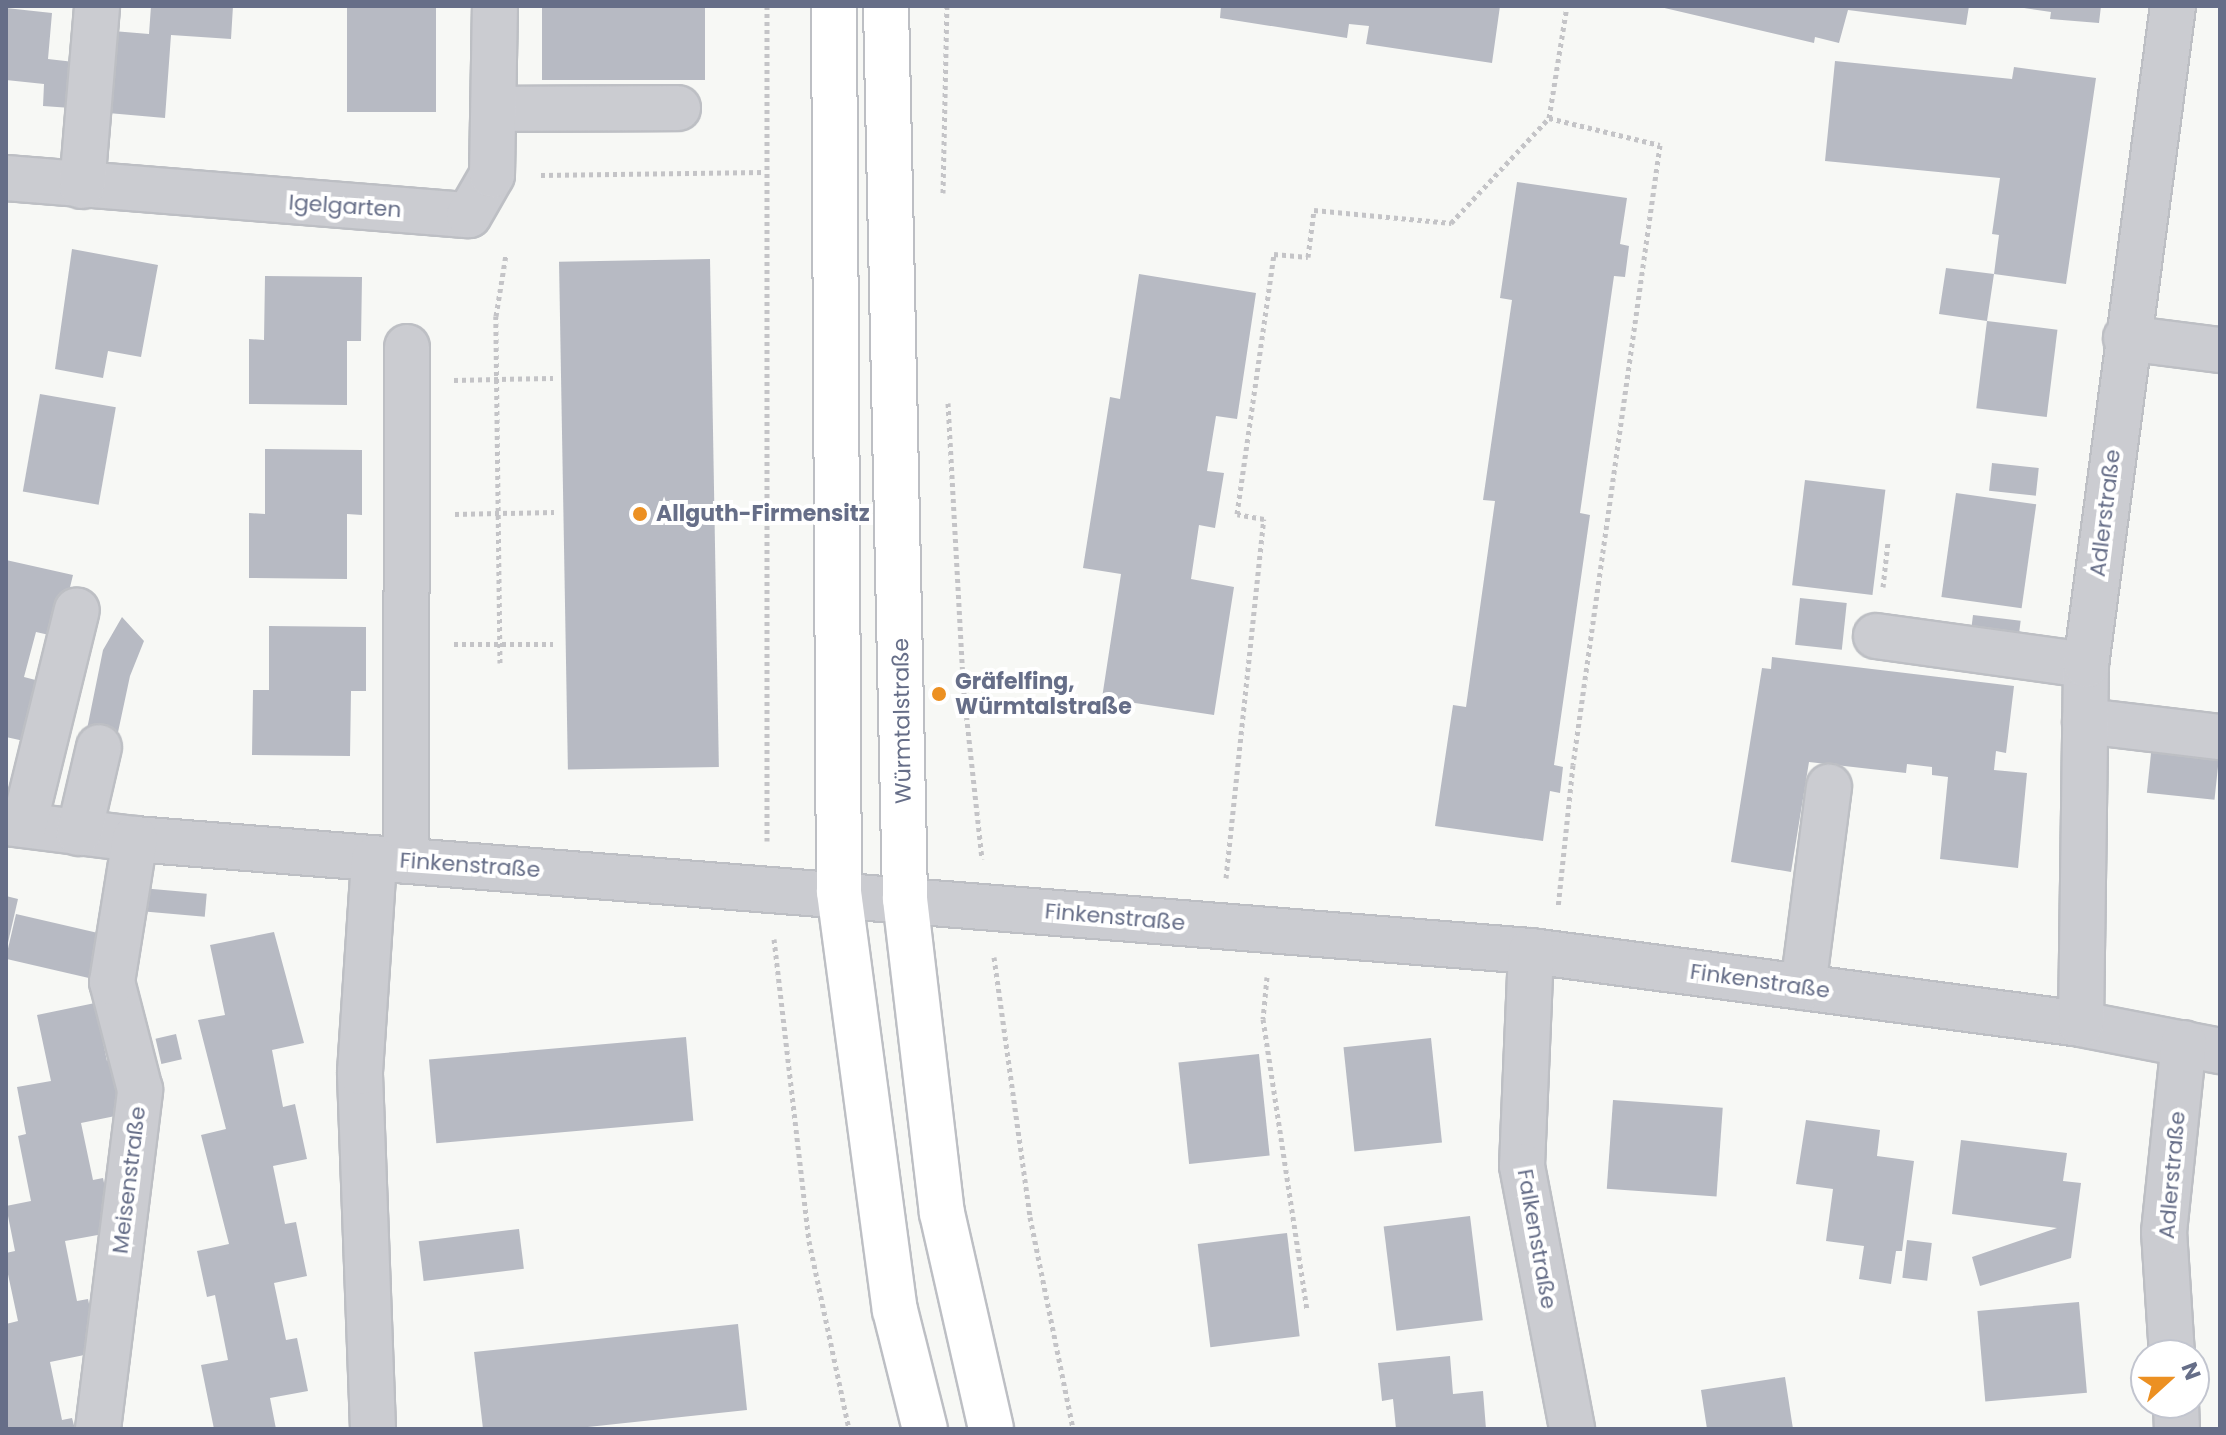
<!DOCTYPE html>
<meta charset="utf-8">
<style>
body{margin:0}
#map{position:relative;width:2226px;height:1435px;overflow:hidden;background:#f7f8f5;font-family:Poppins,sans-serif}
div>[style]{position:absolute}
.building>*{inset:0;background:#b7bac3;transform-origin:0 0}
.path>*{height:5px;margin-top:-2.5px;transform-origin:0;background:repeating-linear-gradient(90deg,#c4c4c7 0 4px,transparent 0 8px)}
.roads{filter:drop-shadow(2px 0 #bdbfc4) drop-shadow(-2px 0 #bdbfc4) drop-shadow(0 2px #bdbfc4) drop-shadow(0 -2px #bdbfc4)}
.minor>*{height:44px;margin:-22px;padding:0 22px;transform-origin:22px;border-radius:22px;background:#cbccd1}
.major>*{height:44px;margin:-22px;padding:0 22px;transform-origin:22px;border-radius:22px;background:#fff}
.dots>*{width:22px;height:22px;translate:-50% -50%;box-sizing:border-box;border:4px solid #fff;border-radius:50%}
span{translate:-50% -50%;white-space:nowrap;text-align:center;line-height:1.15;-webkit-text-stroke:8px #fff;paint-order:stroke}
.street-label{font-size:22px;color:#666e88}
.poi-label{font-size:22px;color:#666e88;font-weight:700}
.left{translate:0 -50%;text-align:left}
.frame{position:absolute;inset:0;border:8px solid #666e88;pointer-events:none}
.north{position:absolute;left:2130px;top:1339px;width:80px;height:80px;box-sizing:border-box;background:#fff;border:2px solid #c2c5cf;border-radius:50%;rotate:69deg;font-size:22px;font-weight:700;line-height:32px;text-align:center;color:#666e88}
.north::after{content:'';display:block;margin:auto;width:28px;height:36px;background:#ec9022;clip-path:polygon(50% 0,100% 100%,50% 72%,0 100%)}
</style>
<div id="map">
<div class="building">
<i style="clip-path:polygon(151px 6px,233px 6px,231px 39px,171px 35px,165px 118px,108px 113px,113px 31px,149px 34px)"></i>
<i style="left:347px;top:6px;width:89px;height:106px"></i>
<i style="left:542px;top:6px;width:163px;height:74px"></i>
<i style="clip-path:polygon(1221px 6px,1500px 6px,1492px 63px,1366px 44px,1369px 26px,1349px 24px,1347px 38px,1220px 18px)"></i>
<i style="clip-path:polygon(1656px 6px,1969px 6px,1966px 25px,1848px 10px,1839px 43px,1815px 37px,1814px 43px)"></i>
<i style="clip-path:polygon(2011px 6px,2101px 6px,2099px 23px,2050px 19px,2051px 12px)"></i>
<i style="clip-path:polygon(6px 8px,52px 13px,48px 59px,74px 62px,71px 108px,43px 106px,44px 84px,6px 80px)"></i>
<i style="clip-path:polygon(1835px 61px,2012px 79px,2014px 67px,2096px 78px,2066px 284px,1994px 274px,1987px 321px,1939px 314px,1946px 268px,1994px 274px,1999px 235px,1992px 234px,2000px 178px,1825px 161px)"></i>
<i style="clip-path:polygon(1517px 182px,1627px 198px,1620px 244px,1629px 246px,1625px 277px,1614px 276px,1580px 513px,1590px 515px,1554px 765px,1563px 767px,1560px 793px,1550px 791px,1543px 841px,1435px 826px,1453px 705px,1466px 707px,1495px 501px,1483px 500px,1512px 300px,1500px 298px)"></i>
<i style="clip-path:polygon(72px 249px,158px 265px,141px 357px,108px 351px,103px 378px,55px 369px)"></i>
<i style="left:710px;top:259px;width:508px;height:151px;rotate:89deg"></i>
<i style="clip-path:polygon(1139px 274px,1256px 293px,1237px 419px,1216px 416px,1207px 471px,1224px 473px,1215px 528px,1199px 525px,1191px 579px,1234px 587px,1214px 715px,1102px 698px,1121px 574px,1083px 568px,1110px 397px,1120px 399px)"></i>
<i style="clip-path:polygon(265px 276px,362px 277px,361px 341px,347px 341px,347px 405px,249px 404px,249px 339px,264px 340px)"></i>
<i style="left:1987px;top:321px;width:71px;height:88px;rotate:7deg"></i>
<i style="left:40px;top:394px;width:77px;height:99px;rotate:10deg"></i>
<i style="clip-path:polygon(265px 449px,362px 450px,362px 515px,347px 514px,347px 579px,249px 578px,249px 513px,265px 514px)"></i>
<i style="left:1992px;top:463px;width:47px;height:28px;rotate:6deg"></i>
<i style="left:1805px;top:480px;width:81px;height:106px;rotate:7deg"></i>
<i style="left:1956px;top:493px;width:81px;height:105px;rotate:8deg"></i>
<i style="clip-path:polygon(6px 560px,73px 575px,58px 637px,36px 632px,24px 677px,47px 683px,33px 743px,6px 737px)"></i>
<i style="left:1800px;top:598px;width:47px;height:47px;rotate:6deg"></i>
<i style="left:1973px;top:615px;width:48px;height:23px;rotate:7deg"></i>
<i style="clip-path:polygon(122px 617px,144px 641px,130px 676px,114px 751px,84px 744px,103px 650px)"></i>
<i style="clip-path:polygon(269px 626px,366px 627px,366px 691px,351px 691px,350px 756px,252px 755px,253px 690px,269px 690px)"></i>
<i style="clip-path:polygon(1772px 657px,2014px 686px,2006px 753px,1996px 751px,1994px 770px,2027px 773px,2018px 868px,1940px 859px,1948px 777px,1932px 775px,1932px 767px,1907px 764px,1906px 773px,1809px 762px,1791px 872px,1731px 862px,1762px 668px,1771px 669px)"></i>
<i style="left:2152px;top:744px;width:68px;height:49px;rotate:6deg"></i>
<i style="left:141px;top:888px;width:66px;height:23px;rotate:5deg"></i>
<i style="clip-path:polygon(6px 896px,18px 899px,7px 947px,6px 947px)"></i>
<i style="left:16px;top:914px;width:92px;height:46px;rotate:13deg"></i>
<i style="clip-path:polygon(274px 932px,304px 1043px,272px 1050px,283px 1107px,295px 1104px,307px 1159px,273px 1166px,285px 1224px,296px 1222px,307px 1276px,274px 1283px,286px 1340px,297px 1338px,308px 1391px,270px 1398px,276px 1429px,214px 1429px,201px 1365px,228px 1360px,215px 1295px,207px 1297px,197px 1251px,229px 1244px,201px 1135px,226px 1129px,198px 1020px,225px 1015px,210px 945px)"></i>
<i style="clip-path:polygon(95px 1003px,107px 1061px,119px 1059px,130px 1113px,81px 1123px,93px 1180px,103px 1178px,114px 1232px,65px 1241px,77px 1301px,88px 1299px,99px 1352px,50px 1362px,62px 1420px,72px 1418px,75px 1429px,6px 1429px,6px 1324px,18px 1321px,6px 1265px,6px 1253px,15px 1251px,6px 1206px,31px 1201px,18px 1136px,26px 1134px,17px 1087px,51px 1081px,37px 1015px)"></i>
<i style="left:176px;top:1034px;width:26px;height:21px;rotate:77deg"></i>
<i style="left:686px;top:1037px;width:84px;height:258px;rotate:85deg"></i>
<i style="left:1431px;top:1038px;width:105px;height:88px;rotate:84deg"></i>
<i style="left:1259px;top:1054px;width:102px;height:81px;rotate:84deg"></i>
<i style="left:1613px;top:1100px;width:110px;height:89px;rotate:4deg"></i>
<i style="clip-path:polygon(1806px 1120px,1880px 1130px,1877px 1156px,1914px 1161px,1902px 1251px,1896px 1251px,1891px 1284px,1859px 1279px,1864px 1246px,1826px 1241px,1833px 1189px,1796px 1184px)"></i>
<i style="clip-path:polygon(1961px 1140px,2067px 1153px,2063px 1181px,2081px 1183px,2071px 1258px,1980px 1286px,1972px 1257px,2057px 1228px,1952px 1214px)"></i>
<i style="left:1470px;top:1216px;width:105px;height:87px;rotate:83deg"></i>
<i style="left:519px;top:1229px;width:40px;height:101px;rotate:83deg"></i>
<i style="left:1287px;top:1233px;width:104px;height:90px;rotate:83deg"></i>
<i style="left:1907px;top:1240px;width:25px;height:38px;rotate:7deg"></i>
<i style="left:2079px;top:1302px;width:91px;height:102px;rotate:85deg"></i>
<i style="clip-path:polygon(738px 1324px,747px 1410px,569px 1429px,483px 1429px,474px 1352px)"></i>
<i style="clip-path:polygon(1450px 1356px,1453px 1394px,1483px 1391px,1486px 1429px,1396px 1429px,1393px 1399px,1382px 1401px,1378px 1363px)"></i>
<i style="clip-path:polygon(1785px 1377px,1793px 1429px,1707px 1429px,1701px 1390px)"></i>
</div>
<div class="path">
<i style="left:1549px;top:118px;width:114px;rotate:13.7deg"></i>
<i style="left:1660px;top:145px;width:626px;rotate:97.99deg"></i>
<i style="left:1573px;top:765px;width:143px;rotate:96deg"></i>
<i style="left:541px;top:175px;width:223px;rotate:-0.8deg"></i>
<i style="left:943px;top:193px;width:187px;rotate:-88.8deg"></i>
<i style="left:454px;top:380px;width:99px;rotate:-1.2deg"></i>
<i style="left:948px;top:403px;width:281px;rotate:86.9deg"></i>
<i style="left:963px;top:684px;width:176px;rotate:83.8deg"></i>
<i style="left:455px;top:514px;width:99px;rotate:-1.2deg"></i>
<i style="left:1883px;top:587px;width:45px;rotate:-83.7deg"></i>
<i style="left:454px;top:644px;width:99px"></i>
<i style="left:500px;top:663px;width:347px;rotate:-90.7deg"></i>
<i style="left:496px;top:316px;width:63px;rotate:-80.8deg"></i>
<i style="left:767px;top:841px;width:835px;rotate:-90deg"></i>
<i style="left:1226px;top:878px;width:361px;rotate:-84deg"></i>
<i style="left:1264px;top:519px;width:27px;rotate:-170deg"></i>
<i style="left:1237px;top:514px;width:263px;rotate:-81.9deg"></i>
<i style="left:1274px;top:254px;width:34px;rotate:5deg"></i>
<i style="left:1308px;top:257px;width:47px;rotate:-82.7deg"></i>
<i style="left:1314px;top:210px;width:138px;rotate:5.4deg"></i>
<i style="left:1451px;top:223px;width:144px;rotate:-47deg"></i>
<i style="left:1549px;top:118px;width:113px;rotate:-80.9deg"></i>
<i style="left:774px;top:939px;width:304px;rotate:83.4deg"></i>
<i style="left:809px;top:1241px;width:192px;rotate:78deg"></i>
<i style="left:994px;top:957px;width:262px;rotate:82.1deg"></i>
<i style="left:1030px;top:1217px;width:216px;rotate:78.5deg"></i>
<i style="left:1267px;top:977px;width:42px;rotate:95.4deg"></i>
<i style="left:1263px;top:1019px;width:293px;rotate:81.4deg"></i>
</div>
<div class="roads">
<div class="minor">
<i style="left:494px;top:109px;width:184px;rotate:-0.3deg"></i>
<i style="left:6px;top:178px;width:464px;rotate:4.6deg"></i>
<i style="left:469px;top:215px;width:46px;rotate:-60.1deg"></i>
<i style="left:492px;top:175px;width:169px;rotate:-89deg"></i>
<i style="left:82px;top:186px;width:181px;rotate:-85.2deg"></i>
<i style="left:2126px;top:338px;width:95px;rotate:7.3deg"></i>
<i style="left:1876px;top:636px;width:212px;rotate:7.9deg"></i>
<i style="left:2085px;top:721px;width:136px;rotate:6.8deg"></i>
<i style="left:6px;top:823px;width:130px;rotate:7.1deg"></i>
<i style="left:135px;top:839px;width:1400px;rotate:4.59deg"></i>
<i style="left:1531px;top:951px;width:555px;rotate:7.56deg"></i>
<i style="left:2081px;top:1024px;width:142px;rotate:11deg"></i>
<i style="left:24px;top:825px;width:221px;rotate:-76.2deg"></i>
<i style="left:79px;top:833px;width:88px;rotate:-76.9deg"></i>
<i style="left:406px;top:861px;width:514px;rotate:-89.89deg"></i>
<i style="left:1531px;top:951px;width:215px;rotate:92.4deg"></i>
<i style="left:1522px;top:1166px;width:268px;rotate:79.2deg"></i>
<i style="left:1803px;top:987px;width:202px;rotate:-82.6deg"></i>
<i style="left:2081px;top:1024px;width:359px;rotate:-89.2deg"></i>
<i style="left:2086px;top:665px;width:665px;rotate:-82.48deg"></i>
<i style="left:2172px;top:1355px;width:123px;rotate:-93.7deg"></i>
<i style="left:2164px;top:1232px;width:190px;rotate:-84deg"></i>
<i style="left:2176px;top:1403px;width:26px;rotate:88deg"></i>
<i style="left:98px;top:1429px;width:342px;rotate:-82.9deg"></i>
<i style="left:140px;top:1090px;width:112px;rotate:-104.5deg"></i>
<i style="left:112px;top:982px;width:145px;rotate:-80.9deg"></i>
<i style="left:373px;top:1429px;width:357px;rotate:-92.1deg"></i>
<i style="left:360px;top:1072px;width:213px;rotate:-86.2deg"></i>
</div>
<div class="major">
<i style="left:834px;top:6px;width:886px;rotate:89.68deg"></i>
<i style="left:839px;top:892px;width:422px;rotate:82.4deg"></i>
<i style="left:895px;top:1310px;width:123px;rotate:75.9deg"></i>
<i style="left:886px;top:6px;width:893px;rotate:88.78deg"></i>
<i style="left:905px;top:899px;width:316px;rotate:83.3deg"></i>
<i style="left:942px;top:1213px;width:221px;rotate:77.2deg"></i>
</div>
</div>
<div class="dots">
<i style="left:640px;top:514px;background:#ec9022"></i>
<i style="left:939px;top:694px;background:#ec9022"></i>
</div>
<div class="street-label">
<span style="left:345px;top:206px;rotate:4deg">Igelgarten</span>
<span style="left:2105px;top:513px;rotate:-83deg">Adlerstraße</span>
<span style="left:902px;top:721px;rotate:-91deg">Würmtalstraße</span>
<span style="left:470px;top:865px;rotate:4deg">Finkenstraße</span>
<span style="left:1115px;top:917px;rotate:5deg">Finkenstraße</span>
<span style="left:1760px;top:981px;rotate:8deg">Finkenstraße</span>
<span style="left:2172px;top:1175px;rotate:-85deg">Adlerstraße</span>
<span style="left:129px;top:1180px;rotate:-83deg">Meisenstraße</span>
<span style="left:1537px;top:1239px;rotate:80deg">Falkenstraße</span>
</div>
<div class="poi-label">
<span class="left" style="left:656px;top:514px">Allguth-Firmensitz</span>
<span class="left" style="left:955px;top:694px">Gräfelfing,<br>Würmtalstraße</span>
</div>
<div class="frame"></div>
<div class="north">N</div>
</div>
